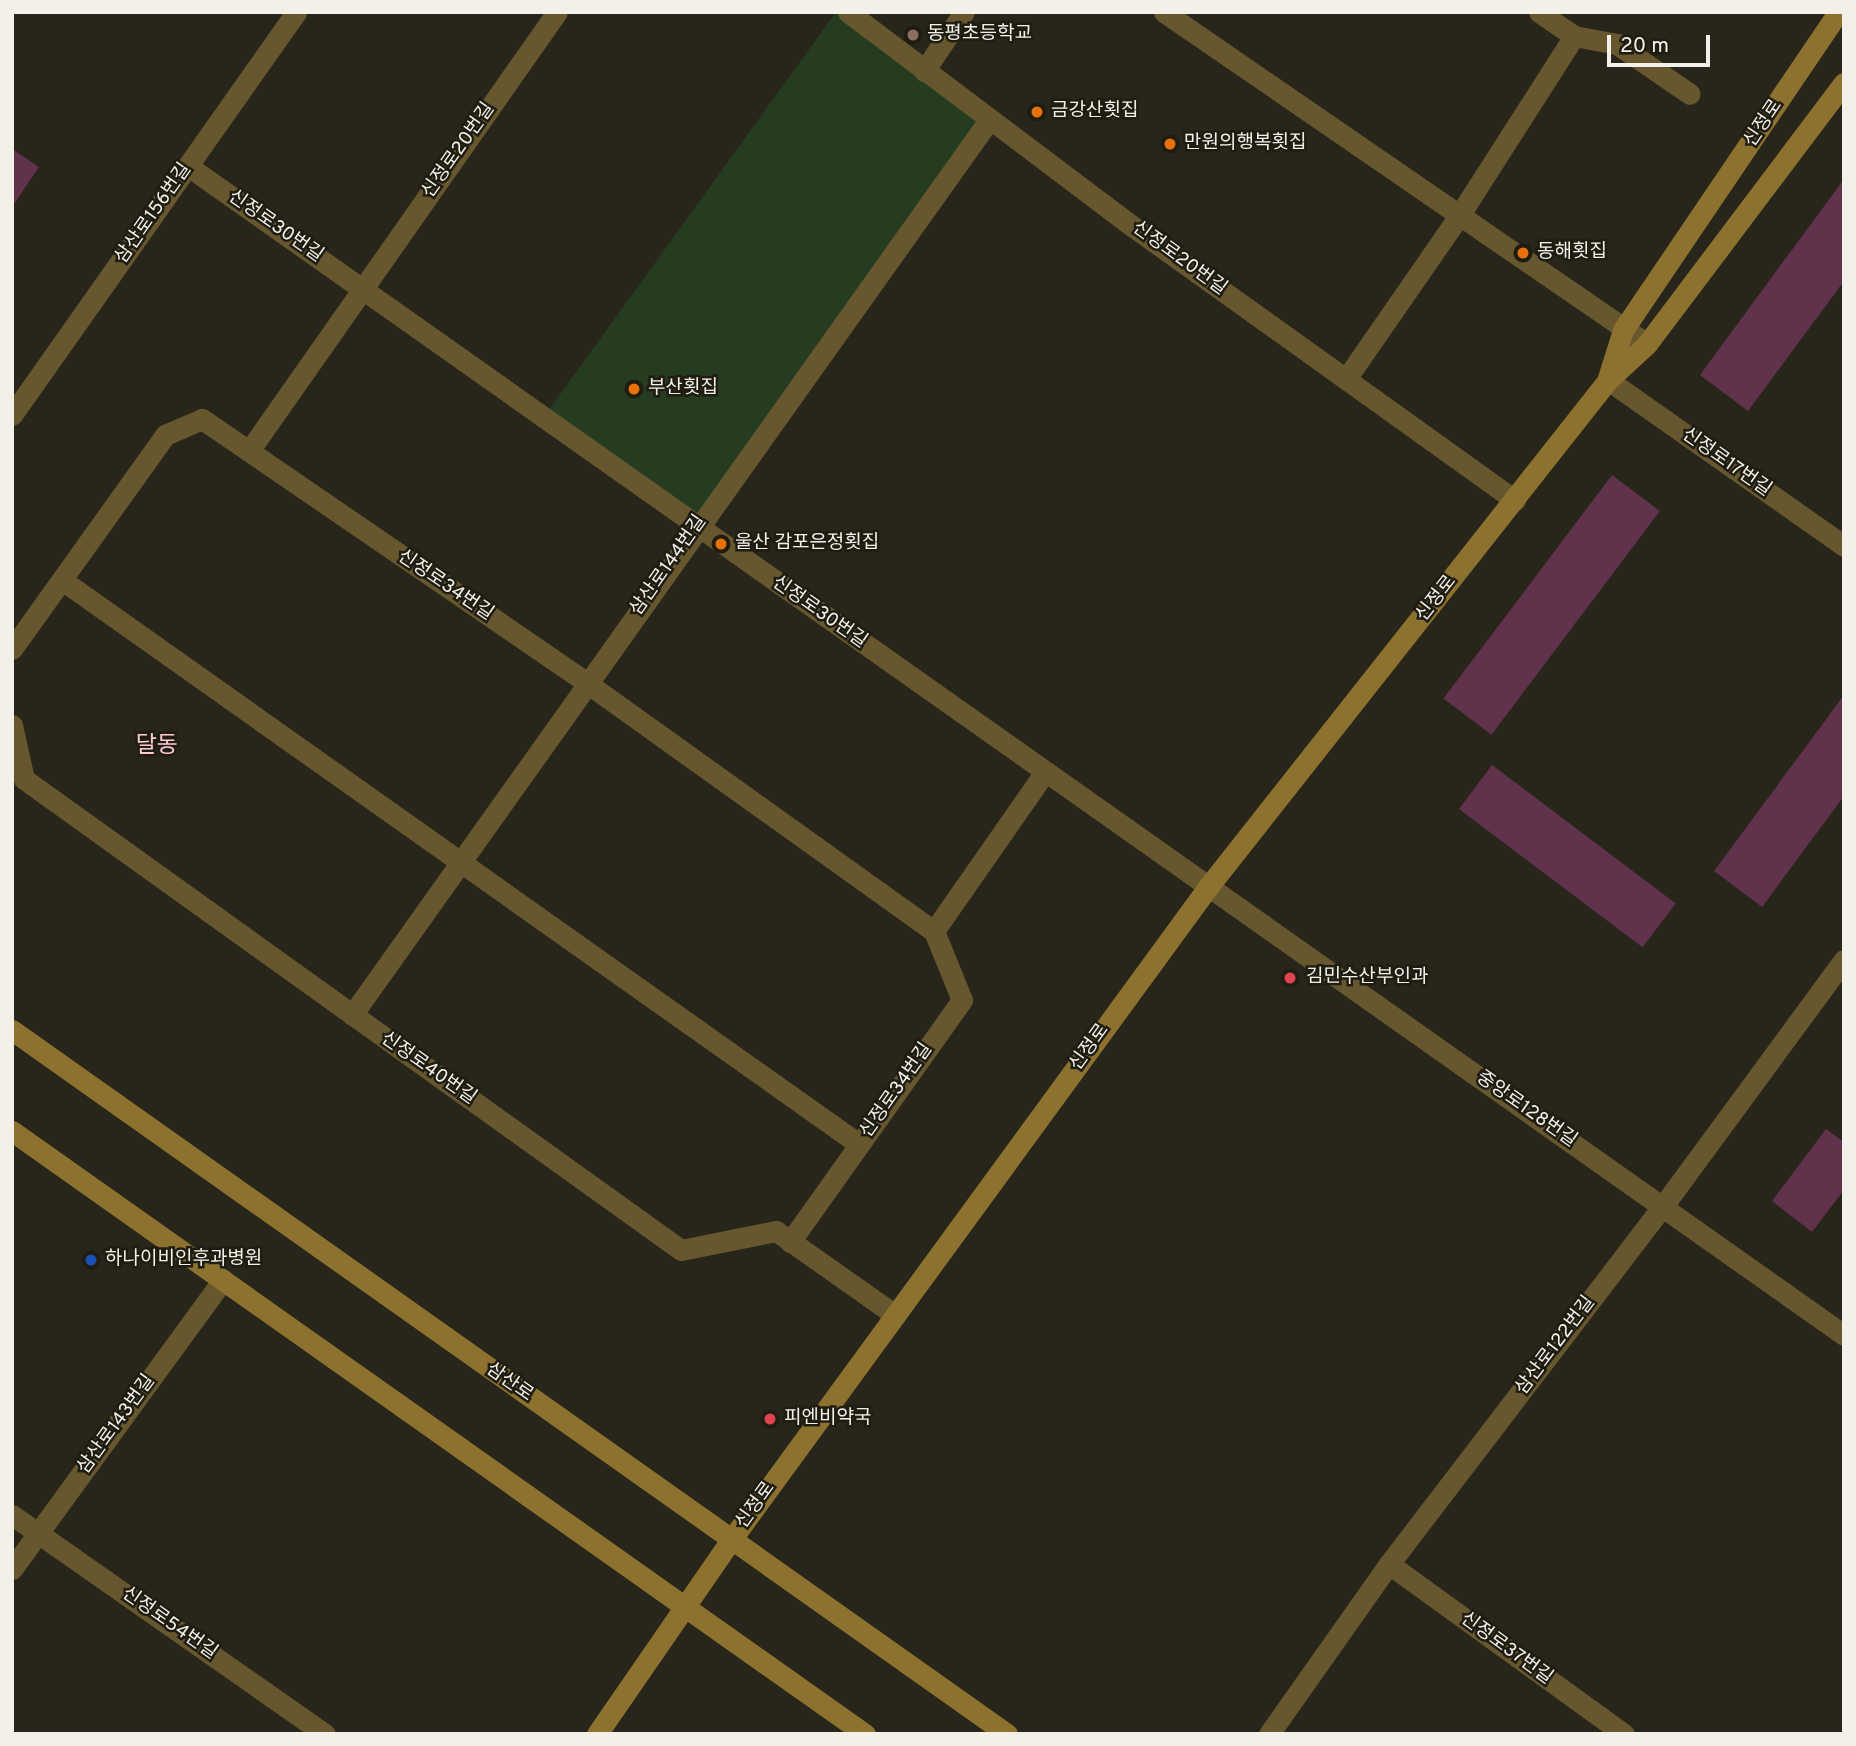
<!DOCTYPE html>
<meta charset="utf-8">
<style>
body{margin:0}
#map{position:relative;width:1856px;height:1746px;overflow:hidden;background:#28251a;font-family:Overpass,"Noto Sans KR",sans-serif}
div>[style]{position:absolute}
.green>*{inset:0;background:#263c20}
.building>*{inset:0;background:#61324b;transform-origin:0 0}
.street>*{height:21px;margin:-10.5px;padding:0 10.5px;transform-origin:10.5px;border-radius:10.5px;background:#67572f}
.secondary>*{height:21px;margin:-10.5px;padding:0 10.5px;transform-origin:10.5px;border-radius:10.5px;background:#8c722e}
.dots>*{width:19px;height:19px;translate:-50% -50%;box-sizing:border-box;border:4px solid #1f1c11;border-radius:50%}
span{translate:-50% -50%;white-space:nowrap;text-align:center;line-height:1.15;-webkit-text-stroke:5px #1f1c11;paint-order:stroke}
.poi-label{font-size:19px;color:#f2f0e9}
.left{translate:0 -50%;text-align:left}
.street-label{font-size:19px;color:#f2f0e9}
.quarter-label{font-size:23px;color:#fcc9d3}
.frame{position:absolute;inset:0;border:14px solid #f2f0e9;pointer-events:none}
.scale{position:absolute;left:1607px;top:35px;width:103px;height:32px;box-sizing:border-box;border:4px solid #f2f0e9;border-top:0;padding-left:9px;font-size:21px;line-height:24px;white-space:nowrap;color:#f2f0e9;-webkit-text-stroke:5px #1f1c11;paint-order:stroke}
</style>
<div id="map">
<div class="green">
<i style="clip-path:polygon(836px 12px,848px 12px,989px 120px,697px 526px,543px 418px)"></i>
</div>
<div class="building">
<i style="clip-path:polygon(12px 149px,39px 167px,12px 207px)"></i>
<i style="clip-path:polygon(1844px 179px,1844px 281px,1748px 411px,1700px 375px)"></i>
<i style="left:1612px;top:475px;width:60px;height:280px;rotate:37deg"></i>
<i style="clip-path:polygon(1844px 695px,1844px 796px,1762px 907px,1714px 871px)"></i>
<i style="left:1492px;top:765px;width:230px;height:55px;rotate:37deg"></i>
<i style="clip-path:polygon(1826px 1129px,1844px 1142px,1844px 1190px,1812px 1232px,1772px 1201px)"></i>
</div>
<div class="street">
<i style="left:848px;top:12px;width:356px;rotate:37deg"></i>
<i style="left:1132px;top:226px;width:471px;rotate:35.6deg"></i>
<i style="left:1164px;top:12px;width:586px;rotate:34.5deg"></i>
<i style="left:1574px;top:36px;width:44px;rotate:10.5deg"></i>
<i style="left:1617px;top:44px;width:88px;rotate:34.4deg"></i>
<i style="left:924px;top:71px;width:71px;rotate:-55.9deg"></i>
<i style="left:188px;top:166px;width:2027px;rotate:35.22deg"></i>
<i style="left:1346px;top:379px;width:198px;rotate:-55.3deg"></i>
<i style="left:1459px;top:216px;width:214px;rotate:-57.4deg"></i>
<i style="left:1574px;top:36px;width:42px;rotate:-145.6deg"></i>
<i style="left:1608px;top:380px;width:289px;rotate:35.1deg"></i>
<i style="left:12px;top:415px;width:493px;rotate:-54.8deg"></i>
<i style="left:249px;top:451px;width:536px;rotate:-54.95deg"></i>
<i style="left:62px;top:580px;width:976px;rotate:35.29deg"></i>
<i style="left:12px;top:649px;width:263px;rotate:-54.4deg"></i>
<i style="left:165px;top:435px;width:40px;rotate:-23.4deg"></i>
<i style="left:202px;top:419px;width:467px;rotate:34.4deg"></i>
<i style="left:587px;top:683px;width:427px;rotate:35.6deg"></i>
<i style="left:12px;top:725px;width:55px;rotate:77.5deg"></i>
<i style="left:24px;top:779px;width:808px;rotate:35.64deg"></i>
<i style="left:681px;top:1250px;width:97px;rotate:-11.3deg"></i>
<i style="left:776px;top:1231px;width:146px;rotate:35.2deg"></i>
<i style="left:352px;top:1015px;width:1099px;rotate:-54.56deg"></i>
<i style="left:790px;top:1242px;width:297px;rotate:-54.6deg"></i>
<i style="left:962px;top:1000px;width:74px;rotate:-112.1deg"></i>
<i style="left:934px;top:931px;width:194px;rotate:-55.1deg"></i>
<i style="left:12px;top:1515px;width:382px;rotate:35deg"></i>
<i style="left:1389px;top:1564px;width:290px;rotate:35.9deg"></i>
<i style="left:12px;top:1569px;width:358px;rotate:-53.9deg"></i>
<i style="left:1269px;top:1734px;width:208px;rotate:-54.8deg"></i>
<i style="left:1389px;top:1564px;width:451px;rotate:-52.6deg"></i>
<i style="left:1663px;top:1206px;width:305px;rotate:-53.7deg"></i>
</div>
<div class="secondary">
<i style="left:1608px;top:378px;width:50px;rotate:-72.6deg"></i>
<i style="left:1623px;top:330px;width:384px;rotate:-55.9deg"></i>
<i style="left:12px;top:1030px;width:1219px;rotate:35.28deg"></i>
<i style="left:12px;top:1131px;width:1045px;rotate:35.26deg"></i>
<i style="left:597px;top:1734px;width:236px;rotate:-55.4deg"></i>
<i style="left:731px;top:1540px;width:809px;rotate:-53.85deg"></i>
<i style="left:1208px;top:887px;width:646px;rotate:-51.73deg"></i>
<i style="left:1608px;top:380px;width:53px;rotate:-42.7deg"></i>
<i style="left:1647px;top:344px;width:327px;rotate:-53deg"></i>
</div>
<div class="dots">
<i style="left:913px;top:35px;background:#8d6e63"></i>
<i style="left:1037px;top:112px;background:#e8710a"></i>
<i style="left:1170px;top:144px;background:#e8710a"></i>
<i style="left:1523px;top:253px;background:#e8710a"></i>
<i style="left:634px;top:389px;background:#e8710a"></i>
<i style="left:721px;top:544px;background:#e8710a"></i>
<i style="left:1290px;top:978px;background:#e0444e"></i>
<i style="left:91px;top:1260px;background:#1a4fb4"></i>
<i style="left:770px;top:1419px;background:#e0444e"></i>
</div>
<div class="poi-label">
<span class="left" style="left:927px;top:35px">동평초등학교</span>
<span class="left" style="left:1051px;top:112px">금강산횟집</span>
<span class="left" style="left:1184px;top:144px">만원의행복횟집</span>
<span class="left" style="left:1537px;top:253px">동해횟집</span>
<span class="left" style="left:648px;top:389px">부산횟집</span>
<span class="left" style="left:735px;top:544px">울산 감포은정횟집</span>
<span class="left" style="left:1306px;top:978px">김민수산부인과</span>
<span class="left" style="left:105px;top:1260px">하나이비인후과병원</span>
<span class="left" style="left:784px;top:1419px">피엔비약국</span>
</div>
<div class="street-label">
<span style="left:1764px;top:124px;rotate:-56deg">신정로</span>
<span style="left:459px;top:151px;rotate:-55deg">신정로20번길</span>
<span style="left:154px;top:214px;rotate:-55deg">삼산로156번길</span>
<span style="left:275px;top:227px;rotate:35deg">신정로30번길</span>
<span style="left:1179px;top:259px;rotate:36deg">신정로20번길</span>
<span style="left:1726px;top:463px;rotate:35deg">신정로17번길</span>
<span style="left:669px;top:566px;rotate:-55deg">삼산로144번길</span>
<span style="left:445px;top:586px;rotate:34deg">신정로34번길</span>
<span style="left:1437px;top:599px;rotate:-52deg">신정로</span>
<span style="left:819px;top:613px;rotate:35deg">신정로30번길</span>
<span style="left:1090px;top:1048px;rotate:-54deg">신정로</span>
<span style="left:428px;top:1069px;rotate:35deg">신정로40번길</span>
<span style="left:897px;top:1091px;rotate:-55deg">신정로34번길</span>
<span style="left:1526px;top:1110px;rotate:35deg">중앙로128번길</span>
<span style="left:1556px;top:1346px;rotate:-53deg">삼산로122번길</span>
<span style="left:509px;top:1383px;rotate:35deg">삼산로</span>
<span style="left:117px;top:1425px;rotate:-54deg">삼산로143번길</span>
<span style="left:756px;top:1506px;rotate:-54deg">신정로</span>
<span style="left:169px;top:1624px;rotate:35deg">신정로54번길</span>
<span style="left:1506px;top:1649px;rotate:36deg">신정로37번길</span>
</div>
<div class="quarter-label">
<span style="left:157px;top:747px">달동</span>
</div>
<div class="frame"></div>
<div class="scale">20 m</div>
</div>
